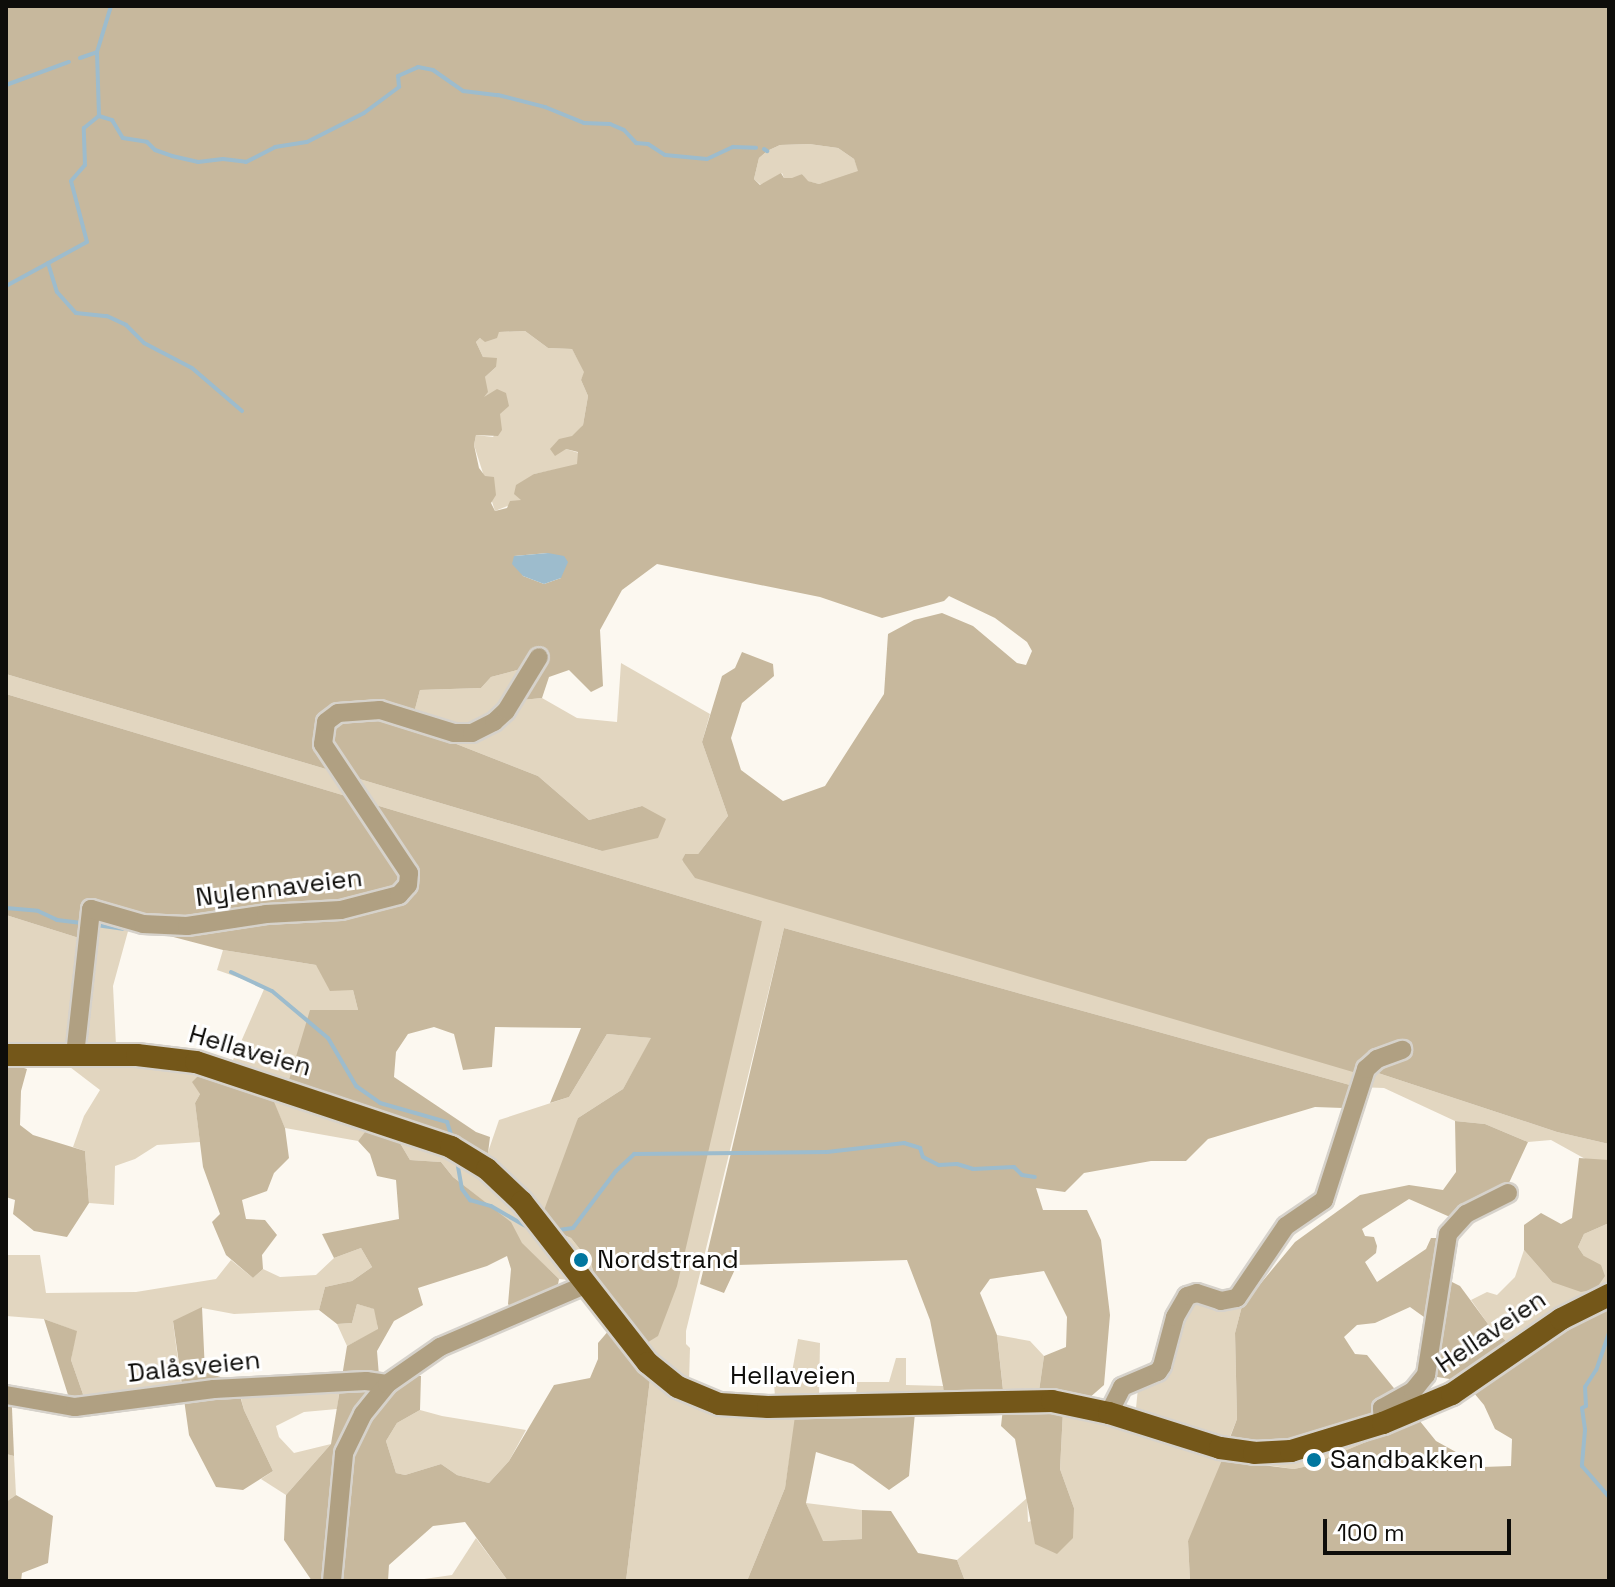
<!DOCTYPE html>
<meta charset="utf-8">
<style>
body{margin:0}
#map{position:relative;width:1615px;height:1587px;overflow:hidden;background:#fcf8f0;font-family:"Space Grotesk",sans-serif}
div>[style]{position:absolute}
.green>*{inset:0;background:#e2d6c0}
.forest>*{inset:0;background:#c7b89d}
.water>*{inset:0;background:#9dbccd}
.stream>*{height:4px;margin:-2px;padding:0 2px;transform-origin:2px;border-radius:2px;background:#9dbccd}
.roads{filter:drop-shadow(2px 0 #d6d2cb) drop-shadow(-2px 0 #d6d2cb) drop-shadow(0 2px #d6d2cb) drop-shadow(0 -2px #d6d2cb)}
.minor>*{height:18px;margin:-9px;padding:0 9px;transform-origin:9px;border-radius:9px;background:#b0a082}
.major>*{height:22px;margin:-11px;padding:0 11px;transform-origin:11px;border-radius:11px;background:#745719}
.dots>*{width:22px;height:22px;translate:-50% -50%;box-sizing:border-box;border:4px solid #fff;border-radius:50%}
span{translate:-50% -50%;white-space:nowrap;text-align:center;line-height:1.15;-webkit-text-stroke:6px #fff;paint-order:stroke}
.street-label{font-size:26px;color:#0e0d0a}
.poi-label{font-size:26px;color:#0e0d0a}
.left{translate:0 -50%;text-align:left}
.frame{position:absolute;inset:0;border:8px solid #0e0d0a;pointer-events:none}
.scale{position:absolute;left:1323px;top:1519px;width:188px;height:36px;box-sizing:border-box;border:4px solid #0e0d0a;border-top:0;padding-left:10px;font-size:24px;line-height:28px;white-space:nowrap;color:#0e0d0a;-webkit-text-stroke:6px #fff;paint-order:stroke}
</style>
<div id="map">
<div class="green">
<i style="clip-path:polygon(809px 144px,838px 148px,854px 159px,859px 172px,819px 184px,807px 181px,802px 174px,793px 179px,784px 178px,782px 173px,761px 185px,754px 179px,759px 158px,767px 151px,780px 145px)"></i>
<i style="clip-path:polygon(525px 331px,548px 348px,572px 349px,585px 372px,581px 380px,588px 396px,583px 425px,566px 449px,579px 453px,578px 465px,534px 474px,522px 500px,495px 511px,474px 445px,476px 435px,493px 437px,500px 427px,500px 414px,487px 397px,483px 398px,485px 377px,496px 367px,483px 357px,476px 342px,480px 338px,485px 341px,499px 332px)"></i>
<i style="clip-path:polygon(621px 663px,710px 714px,702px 742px,728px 816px,698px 854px,685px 854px,682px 861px,1375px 1072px,1557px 1132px,1609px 1144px,1609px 1160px,1589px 1161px,1551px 1140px,1528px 1142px,1485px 1124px,1455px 1121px,1384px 1088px,1357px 1087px,784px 928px,686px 1331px,686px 1344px,690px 1348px,689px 1382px,722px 1395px,775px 1397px,773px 1369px,792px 1372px,798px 1339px,820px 1343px,819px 1396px,856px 1395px,857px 1382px,889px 1382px,896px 1358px,906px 1358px,906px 1385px,943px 1386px,945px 1391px,1003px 1389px,997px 1335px,1030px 1341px,1044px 1356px,1039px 1391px,1136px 1408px,1138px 1388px,1167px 1375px,1182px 1325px,1194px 1300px,1221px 1308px,1242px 1306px,1235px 1333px,1237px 1419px,1229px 1439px,1291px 1442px,1439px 1388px,1471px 1372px,1509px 1344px,1488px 1324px,1471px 1300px,1487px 1292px,1497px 1295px,1515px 1277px,1524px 1250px,1552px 1282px,1584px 1256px,1578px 1247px,1584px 1234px,1609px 1223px,1609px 1308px,1554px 1337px,1504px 1375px,1446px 1409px,1308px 1466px,1294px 1469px,1254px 1463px,1188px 1541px,1190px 1581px,965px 1581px,957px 1560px,1027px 1498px,1028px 1522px,1074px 1508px,1060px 1469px,1063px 1411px,796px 1416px,785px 1488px,747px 1581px,626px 1581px,650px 1379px,570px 1280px,559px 1279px,521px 1243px,510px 1222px,453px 1177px,441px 1162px,410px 1160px,400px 1143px,369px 1128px,358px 1141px,285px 1128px,271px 1097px,200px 1094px,195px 1103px,200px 1142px,157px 1145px,135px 1159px,115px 1166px,114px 1205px,89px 1203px,85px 1151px,73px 1147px,84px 1116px,100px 1090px,66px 1064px,6px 1062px,6px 915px,79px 938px,96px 916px,130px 924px,113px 986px,116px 1045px,181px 1047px,233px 1060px,265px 987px,217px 970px,223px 950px,316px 965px,353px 990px,358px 1010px,289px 1080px,444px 1133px,488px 1152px,499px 1120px,569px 1097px,607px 1034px,652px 1038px,623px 1089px,578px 1118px,555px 1231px,571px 1238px,591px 1263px,596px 1283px,762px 921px,6px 694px,6px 674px,602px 851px,642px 806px,589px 820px,538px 776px,436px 736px,415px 709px,420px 690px,481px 688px,491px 677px,521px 669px,522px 700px,542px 698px,577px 718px,617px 722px)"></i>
<i style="clip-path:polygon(361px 1248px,372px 1267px,352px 1281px,325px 1287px,319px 1310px,234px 1314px,202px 1308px,173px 1322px,181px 1383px,85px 1400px,71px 1360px,76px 1331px,44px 1319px,6px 1316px,6px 1255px,40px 1255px,46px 1293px,136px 1292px,216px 1279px,231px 1260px,253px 1278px,263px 1269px,280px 1277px,316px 1275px,334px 1258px)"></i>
<i style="clip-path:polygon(357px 1304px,375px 1309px,378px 1330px,347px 1346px,337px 1324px,352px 1323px)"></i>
<i style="clip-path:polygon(340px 1387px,337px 1409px,304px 1412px,276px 1426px,279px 1437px,294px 1453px,331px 1444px,286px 1495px,261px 1479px,273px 1471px,244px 1410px,239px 1391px)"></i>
<i style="clip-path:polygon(420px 1410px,442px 1416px,526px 1430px,509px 1461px,489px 1483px,457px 1475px,441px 1464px,405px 1475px,396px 1473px,386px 1441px,397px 1423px)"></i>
<i style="clip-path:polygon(6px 1454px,14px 1456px,16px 1495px,6px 1502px)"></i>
<i style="clip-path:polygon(806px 1503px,862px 1510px,862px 1539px,822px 1541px)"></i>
<i style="clip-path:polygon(476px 1538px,508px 1581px,410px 1581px,452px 1575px)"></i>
</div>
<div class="forest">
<i style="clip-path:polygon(evenodd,6px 6px,1609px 6px,1609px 1144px,1557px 1132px,1375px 1072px,1353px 1072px,695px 878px,682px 860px,685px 854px,698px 854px,728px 816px,702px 742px,722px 676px,735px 668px,742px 652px,773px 664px,774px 676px,742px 703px,731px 738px,741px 770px,783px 801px,825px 786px,884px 694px,888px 634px,914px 620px,942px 613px,973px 626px,1017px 663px,1026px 665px,1032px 651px,1027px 642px,995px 618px,949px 596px,944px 601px,882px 618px,820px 597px,657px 564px,622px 590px,600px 630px,603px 686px,591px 692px,569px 670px,549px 677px,542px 698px,522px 700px,521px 669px,491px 677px,481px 688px,420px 690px,415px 709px,436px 736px,538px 776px,589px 820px,642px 806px,666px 819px,658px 838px,602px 851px,6px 674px,6px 6px,809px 144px,838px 148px,854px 159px,858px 171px,819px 184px,808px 181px,802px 174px,792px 178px,784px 178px,781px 173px,760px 185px,754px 179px,759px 158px,767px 151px,780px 145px,809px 144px,6px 6px,525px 331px,548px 348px,572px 349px,584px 372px,581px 380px,588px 396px,583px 425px,572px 436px,559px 439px,550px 449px,555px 456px,566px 449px,578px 452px,577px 464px,534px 474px,516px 485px,514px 494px,521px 500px,510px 501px,507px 508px,495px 511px,491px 503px,496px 495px,494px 477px,485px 476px,479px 468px,474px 445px,476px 435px,498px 436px,502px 430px,500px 414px,509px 406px,506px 393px,497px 389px,484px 397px,488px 392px,485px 377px,496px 367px,497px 358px,483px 357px,476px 342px,480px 338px,485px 342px,497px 338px,499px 332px,525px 331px,6px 6px,548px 553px,561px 578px,544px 584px,523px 576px,514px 556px,548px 553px)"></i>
<i style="clip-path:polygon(6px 694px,762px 921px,677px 1286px,658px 1336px,645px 1344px,596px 1283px,591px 1263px,571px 1238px,555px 1231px,543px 1213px,578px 1118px,623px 1089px,651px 1038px,607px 1034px,569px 1097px,550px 1103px,581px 1028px,495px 1027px,492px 1067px,463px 1070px,454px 1034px,434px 1027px,408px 1034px,396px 1052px,394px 1077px,476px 1132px,490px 1137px,488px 1153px,444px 1133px,289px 1080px,310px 1010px,358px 1010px,353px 990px,330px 991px,316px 965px,223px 950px,97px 917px,79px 938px,6px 915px)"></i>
<i style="clip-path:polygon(784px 928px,1357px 1087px,1343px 1108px,1315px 1107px,1208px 1139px,1186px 1161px,1151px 1161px,1084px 1173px,1065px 1192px,1036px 1188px,1043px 1210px,1087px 1210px,1101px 1240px,1110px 1315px,1104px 1385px,1088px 1399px,1039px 1391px,1044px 1356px,1066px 1347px,1067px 1317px,1044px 1271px,990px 1279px,980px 1293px,997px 1335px,1003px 1390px,944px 1391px,930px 1320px,907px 1260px,737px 1265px,724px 1293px,700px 1284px)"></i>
<i style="clip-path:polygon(6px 1062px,27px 1069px,21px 1091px,20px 1125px,33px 1135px,85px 1151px,89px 1203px,67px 1237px,34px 1231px,13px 1214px,15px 1200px,6px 1197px)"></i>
<i style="clip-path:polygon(199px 1075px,272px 1097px,285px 1128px,289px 1158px,274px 1173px,267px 1191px,242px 1200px,246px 1219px,265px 1220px,277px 1235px,262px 1255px,263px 1269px,253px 1278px,226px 1255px,212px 1222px,220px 1214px,203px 1167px,195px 1103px,200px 1094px,192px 1082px)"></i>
<i style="clip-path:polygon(1455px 1121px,1485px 1124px,1528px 1142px,1508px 1185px,1450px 1217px,1409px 1199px,1362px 1229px,1365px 1236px,1374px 1237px,1377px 1246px,1376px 1253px,1365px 1262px,1377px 1282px,1426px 1249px,1431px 1238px,1445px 1238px,1440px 1276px,1460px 1286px,1488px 1324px,1509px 1344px,1456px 1380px,1431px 1376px,1431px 1322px,1410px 1307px,1375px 1323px,1357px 1325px,1344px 1337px,1355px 1354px,1367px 1355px,1406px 1403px,1314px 1436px,1269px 1445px,1229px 1440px,1237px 1419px,1235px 1333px,1242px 1306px,1295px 1242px,1360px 1195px,1409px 1185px,1443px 1190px,1456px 1172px)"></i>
<i style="clip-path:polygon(369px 1127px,400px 1143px,410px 1160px,441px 1162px,453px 1177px,511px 1222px,522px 1243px,559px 1279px,557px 1290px,513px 1311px,508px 1304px,511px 1269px,507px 1256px,487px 1266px,418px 1288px,423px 1305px,394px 1321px,377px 1351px,379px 1376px,421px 1376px,420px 1410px,397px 1423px,386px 1441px,396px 1473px,405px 1475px,441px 1464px,457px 1475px,489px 1483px,509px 1461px,554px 1385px,590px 1378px,598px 1359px,598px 1343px,610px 1329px,650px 1379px,626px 1581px,508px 1581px,465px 1522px,433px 1526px,389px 1565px,388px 1581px,312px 1581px,284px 1540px,286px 1495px,331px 1444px,347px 1346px,378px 1329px,374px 1309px,357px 1304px,352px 1323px,337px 1324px,319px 1310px,325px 1287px,352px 1281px,372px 1267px,361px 1248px,334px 1258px,322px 1234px,399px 1219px,396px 1180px,377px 1176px,370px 1154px,358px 1141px)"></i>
<i style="clip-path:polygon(1579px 1158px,1609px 1160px,1609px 1223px,1584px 1234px,1578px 1247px,1584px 1256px,1601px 1265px,1605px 1276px,1596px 1289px,1581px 1292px,1552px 1282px,1524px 1250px,1524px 1225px,1541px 1213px,1561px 1224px,1572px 1218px)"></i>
<i style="clip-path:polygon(202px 1307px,205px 1372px,236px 1382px,244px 1410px,273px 1471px,243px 1490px,216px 1487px,189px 1435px,173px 1321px)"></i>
<i style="clip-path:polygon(1609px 1308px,1609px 1581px,1190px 1581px,1188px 1541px,1222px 1460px,1294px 1469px,1308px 1466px,1419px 1420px,1436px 1441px,1483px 1467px,1511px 1466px,1512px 1439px,1495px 1429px,1484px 1405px,1474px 1393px,1554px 1337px)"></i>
<i style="clip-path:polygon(44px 1319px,77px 1331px,71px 1360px,85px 1400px,69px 1398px)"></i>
<i style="clip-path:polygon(6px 1384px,11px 1385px,14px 1456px,6px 1454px)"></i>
<i style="clip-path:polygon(1003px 1408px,1063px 1411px,1060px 1469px,1074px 1508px,1073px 1538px,1057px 1554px,1035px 1544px,1015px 1439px,1001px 1426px)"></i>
<i style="clip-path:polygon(915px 1413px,909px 1476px,889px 1490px,853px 1464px,816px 1452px,806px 1503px,823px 1541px,862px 1539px,862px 1510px,891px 1511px,918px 1553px,957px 1560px,965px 1581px,747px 1581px,785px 1488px,795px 1416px)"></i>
<i style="clip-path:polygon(16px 1495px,53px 1516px,48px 1563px,22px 1573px,21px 1581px,6px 1581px,6px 1502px)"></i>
</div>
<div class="water">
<i style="clip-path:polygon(548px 553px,564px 556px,568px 562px,561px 578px,544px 584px,523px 576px,512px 564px,514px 556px)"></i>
</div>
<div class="stream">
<i style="left:80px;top:58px;width:18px;rotate:-19deg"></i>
<i style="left:6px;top:85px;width:67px;rotate:-20.1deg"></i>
<i style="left:99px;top:116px;width:14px;rotate:17deg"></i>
<i style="left:112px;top:120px;width:21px;rotate:59deg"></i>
<i style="left:123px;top:138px;width:24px;rotate:9deg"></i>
<i style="left:147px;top:142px;width:11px;rotate:45deg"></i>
<i style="left:155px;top:150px;width:18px;rotate:19deg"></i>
<i style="left:172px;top:156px;width:27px;rotate:13deg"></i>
<i style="left:198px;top:162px;width:25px;rotate:-7deg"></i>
<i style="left:223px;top:159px;width:23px;rotate:7deg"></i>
<i style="left:246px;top:162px;width:33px;rotate:-27deg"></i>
<i style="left:275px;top:147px;width:32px;rotate:-9deg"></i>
<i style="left:307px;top:142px;width:64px;rotate:-27deg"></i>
<i style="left:364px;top:113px;width:44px;rotate:-36.6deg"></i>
<i style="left:399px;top:87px;width:11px;rotate:-95deg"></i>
<i style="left:398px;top:76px;width:22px;rotate:-24deg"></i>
<i style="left:418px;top:67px;width:15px;rotate:11deg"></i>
<i style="left:433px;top:70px;width:37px;rotate:35deg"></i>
<i style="left:463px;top:91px;width:35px;rotate:7deg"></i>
<i style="left:498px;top:95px;width:49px;rotate:14.3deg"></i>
<i style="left:545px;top:107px;width:42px;rotate:22.3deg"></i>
<i style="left:584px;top:123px;width:26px;rotate:2deg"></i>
<i style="left:610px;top:124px;width:15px;rotate:23deg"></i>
<i style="left:624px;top:130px;width:18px;rotate:47deg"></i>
<i style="left:636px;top:143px;width:12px;rotate:5deg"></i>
<i style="left:648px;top:144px;width:20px;rotate:33deg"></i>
<i style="left:665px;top:155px;width:42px;rotate:5.4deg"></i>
<i style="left:707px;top:159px;width:29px;rotate:-25deg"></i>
<i style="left:733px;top:147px;width:23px;rotate:2deg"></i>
<i style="left:764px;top:149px;width:4px;rotate:34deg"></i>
<i style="left:48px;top:263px;width:30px;rotate:73deg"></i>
<i style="left:57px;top:292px;width:28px;rotate:48deg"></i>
<i style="left:76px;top:313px;width:31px;rotate:6deg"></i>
<i style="left:107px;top:316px;width:21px;rotate:25deg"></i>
<i style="left:126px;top:325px;width:25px;rotate:45deg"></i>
<i style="left:144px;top:343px;width:54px;rotate:27.5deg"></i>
<i style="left:192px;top:368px;width:66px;rotate:40.7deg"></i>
<i style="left:6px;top:286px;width:92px;rotate:-28.5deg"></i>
<i style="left:87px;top:242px;width:63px;rotate:-104.7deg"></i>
<i style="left:71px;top:181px;width:21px;rotate:-49deg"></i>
<i style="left:85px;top:165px;width:37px;rotate:-92deg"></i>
<i style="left:84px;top:128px;width:19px;rotate:-39deg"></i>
<i style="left:99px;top:116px;width:64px;rotate:-91.8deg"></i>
<i style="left:97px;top:52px;width:48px;rotate:-73.1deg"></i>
<i style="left:6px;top:908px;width:32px;rotate:5deg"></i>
<i style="left:38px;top:911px;width:21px;rotate:25deg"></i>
<i style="left:57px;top:920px;width:25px;rotate:7deg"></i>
<i style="left:96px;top:925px;width:27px;rotate:8deg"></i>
<i style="left:231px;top:972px;width:45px;rotate:24.9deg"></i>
<i style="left:272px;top:991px;width:73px;rotate:40deg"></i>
<i style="left:328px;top:1038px;width:56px;rotate:59.7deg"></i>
<i style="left:356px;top:1086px;width:29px;rotate:35deg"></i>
<i style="left:380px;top:1103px;width:70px;rotate:15.8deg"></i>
<i style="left:447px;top:1122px;width:13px;rotate:72deg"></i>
<i style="left:457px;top:1161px;width:28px;rotate:80deg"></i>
<i style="left:462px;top:1189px;width:14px;rotate:54deg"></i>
<i style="left:470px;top:1200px;width:22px;rotate:16deg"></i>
<i style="left:491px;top:1206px;width:44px;rotate:30.1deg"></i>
<i style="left:559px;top:1230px;width:14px;rotate:-8deg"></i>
<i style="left:573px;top:1228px;width:71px;rotate:-53deg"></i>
<i style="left:616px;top:1171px;width:25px;rotate:-43deg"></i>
<i style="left:634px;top:1154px;width:193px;rotate:-0.6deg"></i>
<i style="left:827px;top:1152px;width:78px;rotate:-6.7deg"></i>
<i style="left:904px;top:1143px;width:17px;rotate:17deg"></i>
<i style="left:920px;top:1148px;width:9px;rotate:72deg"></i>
<i style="left:923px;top:1157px;width:18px;rotate:27deg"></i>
<i style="left:939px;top:1165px;width:18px;rotate:-3deg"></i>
<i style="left:957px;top:1164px;width:17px;rotate:17deg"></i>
<i style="left:973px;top:1169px;width:41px;rotate:-2.8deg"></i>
<i style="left:1014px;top:1167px;width:11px;rotate:45deg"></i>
<i style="left:1022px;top:1175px;width:13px;rotate:9deg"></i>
<i style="left:1609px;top:1333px;width:39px;rotate:109deg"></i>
<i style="left:1596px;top:1370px;width:20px;rotate:123deg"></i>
<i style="left:1585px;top:1387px;width:19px;rotate:87deg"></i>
<i style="left:1586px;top:1406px;width:4px;rotate:153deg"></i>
<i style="left:1582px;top:1408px;width:22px;rotate:82deg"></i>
<i style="left:1585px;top:1430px;width:36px;rotate:95deg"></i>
<i style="left:1582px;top:1466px;width:41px;rotate:48.9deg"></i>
</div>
<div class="roads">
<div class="minor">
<i style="left:75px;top:1055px;width:147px;rotate:-83.7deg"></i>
<i style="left:91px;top:909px;width:54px;rotate:16.1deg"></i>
<i style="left:143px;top:924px;width:44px;rotate:2.6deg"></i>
<i style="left:187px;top:926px;width:80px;rotate:-8.6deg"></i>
<i style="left:266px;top:914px;width:75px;rotate:-3.1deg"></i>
<i style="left:341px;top:910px;width:60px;rotate:-14.5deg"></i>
<i style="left:399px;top:895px;width:13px;rotate:-48deg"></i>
<i style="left:408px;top:885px;width:12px;rotate:-85deg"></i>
<i style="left:409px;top:873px;width:155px;rotate:-123.7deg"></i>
<i style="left:323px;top:744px;width:22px;rotate:-82deg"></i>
<i style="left:326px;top:722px;width:15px;rotate:-37deg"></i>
<i style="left:338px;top:713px;width:42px;rotate:-4.1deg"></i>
<i style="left:380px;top:710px;width:77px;rotate:17.3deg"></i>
<i style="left:454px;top:733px;width:18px"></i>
<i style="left:472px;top:733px;width:25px;rotate:-27deg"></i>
<i style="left:494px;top:722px;width:16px;rotate:-43deg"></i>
<i style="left:506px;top:711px;width:63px;rotate:-58.6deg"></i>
<i style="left:6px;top:1395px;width:70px;rotate:9.9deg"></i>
<i style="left:75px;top:1407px;width:140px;rotate:-7.4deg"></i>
<i style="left:214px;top:1389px;width:152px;rotate:-3deg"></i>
<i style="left:366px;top:1381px;width:21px;rotate:8deg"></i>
<i style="left:1109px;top:1413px;width:29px;rotate:-63deg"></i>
<i style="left:1122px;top:1387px;width:39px;rotate:-23deg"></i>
<i style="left:1158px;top:1372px;width:7px;rotate:-56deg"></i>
<i style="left:1162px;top:1366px;width:51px;rotate:-75.1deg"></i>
<i style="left:1175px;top:1317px;width:24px;rotate:-60deg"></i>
<i style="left:1187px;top:1296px;width:10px;rotate:-17deg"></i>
<i style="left:1197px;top:1293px;width:25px;rotate:18deg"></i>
<i style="left:1221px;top:1301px;width:16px;rotate:-11deg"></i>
<i style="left:1237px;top:1298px;width:87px;rotate:-55.8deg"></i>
<i style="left:1286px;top:1226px;width:46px;rotate:-34.4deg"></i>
<i style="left:1324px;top:1200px;width:138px;rotate:-72.2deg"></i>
<i style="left:1366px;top:1069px;width:15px;rotate:-42deg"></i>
<i style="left:1377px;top:1059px;width:27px;rotate:-20deg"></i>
<i style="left:1383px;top:1423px;width:15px;rotate:-94deg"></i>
<i style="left:1382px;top:1408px;width:35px;rotate:-29deg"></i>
<i style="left:1413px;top:1391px;width:21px;rotate:-51deg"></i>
<i style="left:1426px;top:1375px;width:143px;rotate:-81.1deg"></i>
<i style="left:1448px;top:1234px;width:27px;rotate:-48deg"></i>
<i style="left:1466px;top:1214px;width:47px;rotate:-26.6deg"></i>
<i style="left:332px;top:1581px;width:129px;rotate:-84.6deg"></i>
<i style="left:344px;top:1453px;width:43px;rotate:-64deg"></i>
<i style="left:363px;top:1414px;width:38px;rotate:-51deg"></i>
<i style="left:387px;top:1384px;width:65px;rotate:-34.9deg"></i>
<i style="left:440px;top:1347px;width:160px;rotate:-23.2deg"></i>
</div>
<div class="major">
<i style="left:6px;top:1055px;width:131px"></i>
<i style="left:137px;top:1055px;width:59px;rotate:6.8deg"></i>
<i style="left:196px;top:1062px;width:269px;rotate:18.4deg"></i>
<i style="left:451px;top:1147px;width:42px;rotate:31.4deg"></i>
<i style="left:487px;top:1169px;width:48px;rotate:43.3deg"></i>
<i style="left:522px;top:1202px;width:204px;rotate:52deg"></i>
<i style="left:648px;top:1363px;width:38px;rotate:39deg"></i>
<i style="left:678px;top:1387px;width:44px;rotate:22.5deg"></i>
<i style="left:719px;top:1404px;width:49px;rotate:3.5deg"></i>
<i style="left:768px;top:1407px;width:284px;rotate:-1.2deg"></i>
<i style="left:1052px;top:1401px;width:58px;rotate:11.9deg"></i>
<i style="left:1109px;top:1413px;width:116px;rotate:17.5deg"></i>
<i style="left:1220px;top:1448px;width:34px;rotate:8deg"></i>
<i style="left:1254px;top:1453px;width:37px;rotate:-3deg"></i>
<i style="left:1291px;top:1451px;width:96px;rotate:-16.9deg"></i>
<i style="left:1383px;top:1423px;width:75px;rotate:-22.8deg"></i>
<i style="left:1452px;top:1394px;width:132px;rotate:-34.5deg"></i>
<i style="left:1561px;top:1319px;width:54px;rotate:-26.6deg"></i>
</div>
</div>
<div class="dots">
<i style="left:581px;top:1260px;background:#01769f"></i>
<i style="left:1314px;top:1460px;background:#01769f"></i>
</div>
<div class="street-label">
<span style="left:279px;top:888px;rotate:-7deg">Nylennaveien</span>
<span style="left:250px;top:1051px;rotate:16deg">Hellaveien</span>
<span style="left:1491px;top:1332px;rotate:-34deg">Hellaveien</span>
<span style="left:194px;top:1367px;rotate:-6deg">Dalåsveien</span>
<span style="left:793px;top:1376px">Hellaveien</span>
</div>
<div class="poi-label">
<span class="left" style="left:597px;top:1260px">Nordstrand</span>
<span class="left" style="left:1330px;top:1460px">Sandbakken</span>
</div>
<div class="frame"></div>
<div class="scale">100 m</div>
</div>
